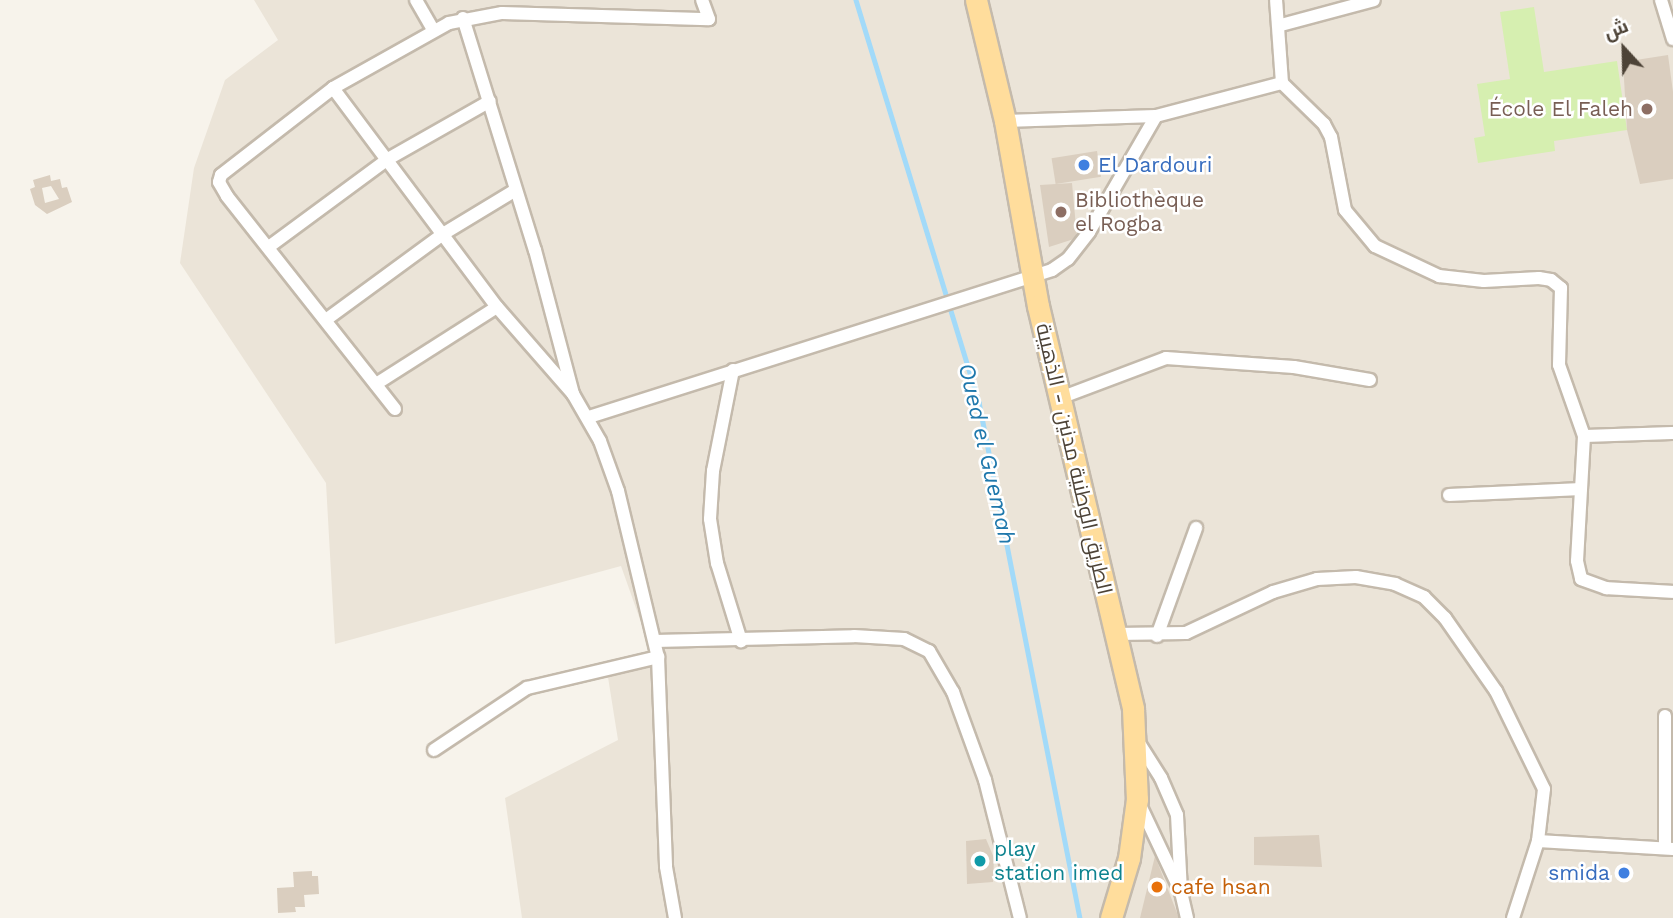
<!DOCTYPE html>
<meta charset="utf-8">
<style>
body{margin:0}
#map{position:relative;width:1673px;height:918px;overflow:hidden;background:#f7f3eb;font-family:"Work Sans",Cairo,sans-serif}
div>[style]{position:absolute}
.residential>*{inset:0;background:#ebe4d8}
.green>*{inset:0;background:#d6efb0}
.stream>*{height:4.5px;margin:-2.25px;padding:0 2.25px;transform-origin:2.25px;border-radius:2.25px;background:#a2daf9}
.building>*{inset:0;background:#dacebf;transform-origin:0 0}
.roads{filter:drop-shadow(2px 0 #c4baac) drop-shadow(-2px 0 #c4baac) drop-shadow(0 2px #c4baac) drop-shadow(0 -2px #c4baac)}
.minor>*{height:12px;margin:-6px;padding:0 6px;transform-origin:6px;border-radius:6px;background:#fff}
.primary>*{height:21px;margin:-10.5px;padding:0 10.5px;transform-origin:10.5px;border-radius:10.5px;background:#ffdd9c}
.dots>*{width:19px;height:19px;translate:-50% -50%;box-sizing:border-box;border:4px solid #fff;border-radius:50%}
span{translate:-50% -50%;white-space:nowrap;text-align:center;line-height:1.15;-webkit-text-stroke:5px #fff;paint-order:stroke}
.education-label{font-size:21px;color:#785e54}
.right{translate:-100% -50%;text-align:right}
.left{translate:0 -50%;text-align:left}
.shop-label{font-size:21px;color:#366cbe}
.street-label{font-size:21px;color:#4d4337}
.culture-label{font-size:21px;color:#0d838f}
.food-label{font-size:21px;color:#c56008}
.water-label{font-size:23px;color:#1f78ac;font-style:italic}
.north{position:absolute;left:1589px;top:14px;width:70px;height:70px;-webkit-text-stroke:5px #fff;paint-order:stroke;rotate:338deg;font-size:19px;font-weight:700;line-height:28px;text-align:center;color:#4d4337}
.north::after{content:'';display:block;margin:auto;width:24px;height:32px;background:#4d4337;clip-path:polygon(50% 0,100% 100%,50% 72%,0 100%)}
</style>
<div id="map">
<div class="residential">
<i style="clip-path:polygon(254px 0,1673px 0,1673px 918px,522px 918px,505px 798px,618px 740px,607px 671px,654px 659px,621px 566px,335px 644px,326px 483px,180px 263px,194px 168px,225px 80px,278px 40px)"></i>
</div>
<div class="green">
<i style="clip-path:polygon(1534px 7px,1544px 72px,1617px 61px,1627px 130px,1554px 141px,1555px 151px,1478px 163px,1474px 138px,1485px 136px,1477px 84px,1510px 79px,1500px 12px)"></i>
</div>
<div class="stream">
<i style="left:856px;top:0;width:420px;rotate:73deg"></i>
<i style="left:979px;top:402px;width:526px;rotate:78.93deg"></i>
</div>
<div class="building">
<i style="clip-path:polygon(1668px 55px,1673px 92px,1673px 179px,1640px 184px,1627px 130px,1623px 62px)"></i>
<i style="left:1097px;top:151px;width:26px;height:46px;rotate:81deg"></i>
<i style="clip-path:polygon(evenodd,50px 175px,51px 181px,60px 179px,62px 188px,67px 187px,72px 202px,47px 214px,35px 205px,30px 189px,35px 187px,33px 180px,50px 175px,51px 186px,59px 199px,45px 203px,42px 188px,51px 186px)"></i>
<i style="clip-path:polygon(1072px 183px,1077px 238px,1049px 247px,1040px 185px)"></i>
<i style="clip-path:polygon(1319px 835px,1322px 867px,1254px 865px,1254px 837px)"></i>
<i style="clip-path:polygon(986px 839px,994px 858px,993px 882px,967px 884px,966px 841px)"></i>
<i style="clip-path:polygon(1155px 856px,1179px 918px,1140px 918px)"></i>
<i style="clip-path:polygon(312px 871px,312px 876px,318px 876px,319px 894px,304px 895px,305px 907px,295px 907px,296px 912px,278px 913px,277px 888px,294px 887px,293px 872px)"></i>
</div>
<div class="roads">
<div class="minor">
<i style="left:416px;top:0;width:34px;rotate:60deg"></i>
<i style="left:1661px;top:0;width:41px;rotate:72.9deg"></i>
<i style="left:463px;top:18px;width:243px;rotate:72.8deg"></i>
<i style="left:535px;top:250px;width:149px;rotate:75.2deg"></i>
<i style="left:1281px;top:25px;width:96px;rotate:-15deg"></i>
<i style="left:1282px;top:83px;width:59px;rotate:44.3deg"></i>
<i style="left:1324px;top:124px;width:15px;rotate:62deg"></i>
<i style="left:1331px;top:137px;width:74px;rotate:79.1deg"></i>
<i style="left:1345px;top:210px;width:47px;rotate:50.2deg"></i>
<i style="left:1375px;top:246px;width:71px;rotate:25.1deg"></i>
<i style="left:1439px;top:276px;width:45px;rotate:6.3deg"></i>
<i style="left:1484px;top:281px;width:55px;rotate:-3.1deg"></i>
<i style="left:1539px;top:278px;width:12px;rotate:9deg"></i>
<i style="left:1551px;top:280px;width:13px;rotate:39deg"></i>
<i style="left:1561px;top:288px;width:77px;rotate:91.5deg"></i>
<i style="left:1559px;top:365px;width:75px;rotate:70.6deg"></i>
<i style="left:1584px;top:436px;width:125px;rotate:93.2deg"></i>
<i style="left:1577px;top:561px;width:18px;rotate:77deg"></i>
<i style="left:1581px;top:579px;width:27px;rotate:20deg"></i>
<i style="left:1606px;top:588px;width:67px;rotate:3.4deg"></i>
<i style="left:333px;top:88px;width:274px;rotate:53.2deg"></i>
<i style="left:497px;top:307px;width:116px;rotate:48.9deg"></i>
<i style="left:573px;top:394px;width:54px;rotate:60.1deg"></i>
<i style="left:600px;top:441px;width:53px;rotate:70.2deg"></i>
<i style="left:618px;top:491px;width:171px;rotate:76.5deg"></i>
<i style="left:658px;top:657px;width:210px;rotate:87.8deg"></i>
<i style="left:666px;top:867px;width:52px;rotate:80deg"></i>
<i style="left:1005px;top:121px;width:151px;rotate:-1.9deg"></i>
<i style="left:1156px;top:116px;width:130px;rotate:-14.7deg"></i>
<i style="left:1282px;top:83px;width:83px;rotate:-94.1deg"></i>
<i style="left:270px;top:246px;width:147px;rotate:-36.4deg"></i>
<i style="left:388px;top:159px;width:117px;rotate:-29.6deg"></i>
<i style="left:327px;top:319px;width:144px;rotate:-36.2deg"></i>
<i style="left:443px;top:234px;width:83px;rotate:-31.2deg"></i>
<i style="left:733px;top:370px;width:103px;rotate:101.2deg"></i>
<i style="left:713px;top:471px;width:48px;rotate:93.6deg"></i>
<i style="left:710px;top:519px;width:45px;rotate:81deg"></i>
<i style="left:717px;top:563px;width:82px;rotate:72.9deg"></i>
<i style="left:376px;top:384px;width:143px;rotate:-32.5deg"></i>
<i style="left:1060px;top:398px;width:113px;rotate:-20.7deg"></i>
<i style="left:1166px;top:358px;width:128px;rotate:4deg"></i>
<i style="left:1294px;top:367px;width:77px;rotate:9.7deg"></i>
<i style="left:395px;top:409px;width:271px;rotate:-128.3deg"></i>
<i style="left:227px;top:196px;width:16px;rotate:-120deg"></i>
<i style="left:219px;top:182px;width:7px;rotate:-74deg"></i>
<i style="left:221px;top:175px;width:142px;rotate:-37.8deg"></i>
<i style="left:333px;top:88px;width:133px;rotate:-29.3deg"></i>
<i style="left:449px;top:23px;width:54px;rotate:-10.7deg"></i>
<i style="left:502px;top:13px;width:207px;rotate:1.7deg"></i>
<i style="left:709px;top:19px;width:20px;rotate:-110deg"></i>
<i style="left:589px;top:417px;width:486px;rotate:-17.6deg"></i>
<i style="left:1052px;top:270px;width:19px;rotate:-35deg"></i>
<i style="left:1068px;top:259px;width:34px;rotate:-52deg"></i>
<i style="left:1089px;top:232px;width:134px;rotate:-60deg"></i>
<i style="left:1584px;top:436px;width:89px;rotate:-1.9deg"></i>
<i style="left:1449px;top:495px;width:132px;rotate:-2.6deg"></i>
<i style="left:1116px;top:634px;width:70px;rotate:-0.8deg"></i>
<i style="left:1186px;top:633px;width:96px;rotate:-25.2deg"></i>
<i style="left:1273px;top:592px;width:46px;rotate:-16.5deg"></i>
<i style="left:1317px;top:579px;width:39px;rotate:-3deg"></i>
<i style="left:1356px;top:577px;width:40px;rotate:10deg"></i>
<i style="left:1395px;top:584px;width:32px;rotate:24deg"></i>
<i style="left:1424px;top:597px;width:30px;rotate:45deg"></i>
<i style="left:1445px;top:618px;width:89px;rotate:55.1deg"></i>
<i style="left:1496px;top:691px;width:109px;rotate:63.9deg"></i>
<i style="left:1544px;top:789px;width:52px;rotate:96.6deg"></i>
<i style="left:1538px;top:841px;width:135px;rotate:3.4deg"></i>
<i style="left:1157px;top:636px;width:115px;rotate:-70.1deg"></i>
<i style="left:655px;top:641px;width:199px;rotate:-1.4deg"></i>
<i style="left:854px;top:636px;width:50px;rotate:3.4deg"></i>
<i style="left:904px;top:639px;width:28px;rotate:26deg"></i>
<i style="left:929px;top:651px;width:48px;rotate:59.7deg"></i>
<i style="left:953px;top:692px;width:94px;rotate:70deg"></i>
<i style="left:985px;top:780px;width:142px;rotate:75.8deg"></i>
<i style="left:1137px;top:740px;width:45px;rotate:57.7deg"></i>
<i style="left:1161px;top:778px;width:40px;rotate:66.6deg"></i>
<i style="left:1177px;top:815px;width:77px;rotate:87deg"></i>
<i style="left:434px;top:750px;width:112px;rotate:-33.7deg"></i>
<i style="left:527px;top:688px;width:135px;rotate:-13.3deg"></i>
<i style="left:1139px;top:803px;width:98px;rotate:64.7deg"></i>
<i style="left:1181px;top:892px;width:27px;rotate:77deg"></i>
<i style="left:1665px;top:848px;width:132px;rotate:-90deg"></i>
<i style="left:1513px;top:918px;width:81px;rotate:-72deg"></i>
</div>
<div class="primary">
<i style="left:976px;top:0;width:124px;rotate:76.5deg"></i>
<i style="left:1005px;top:121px;width:188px;rotate:79.9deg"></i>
<i style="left:1038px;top:306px;width:414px;rotate:76.7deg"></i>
<i style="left:1133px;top:709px;width:90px;rotate:87.5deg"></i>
<i style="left:1137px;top:799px;width:60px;rotate:97.7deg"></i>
<i style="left:1129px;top:858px;width:63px;rotate:106.7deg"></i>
</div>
</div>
<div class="dots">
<i style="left:1647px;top:109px;background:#8d6e63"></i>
<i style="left:1084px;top:165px;background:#3f7fe0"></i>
<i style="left:1061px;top:212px;background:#8d6e63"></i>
<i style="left:980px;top:861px;background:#0f9aa8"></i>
<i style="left:1624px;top:873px;background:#3f7fe0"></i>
<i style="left:1157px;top:887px;background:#e8710a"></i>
</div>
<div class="education-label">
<span class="right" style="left:1633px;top:109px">École El Faleh</span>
<span class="left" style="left:1075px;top:212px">Bibliothèque<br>el Rogba</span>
</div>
<div class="shop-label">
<span class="left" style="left:1098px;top:165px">El Dardouri</span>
<span class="right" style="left:1610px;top:873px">smida</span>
</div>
<div class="street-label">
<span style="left:1074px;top:459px;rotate:77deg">الطريق الوطنية مدنين - الذهيبة</span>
</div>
<div class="culture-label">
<span class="left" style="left:994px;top:861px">play<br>station imed</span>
</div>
<div class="food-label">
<span class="left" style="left:1171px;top:887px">cafe hsan</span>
</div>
<div class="water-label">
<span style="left:986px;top:454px;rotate:77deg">Oued el Guemah</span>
</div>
<div class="north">ش</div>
</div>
